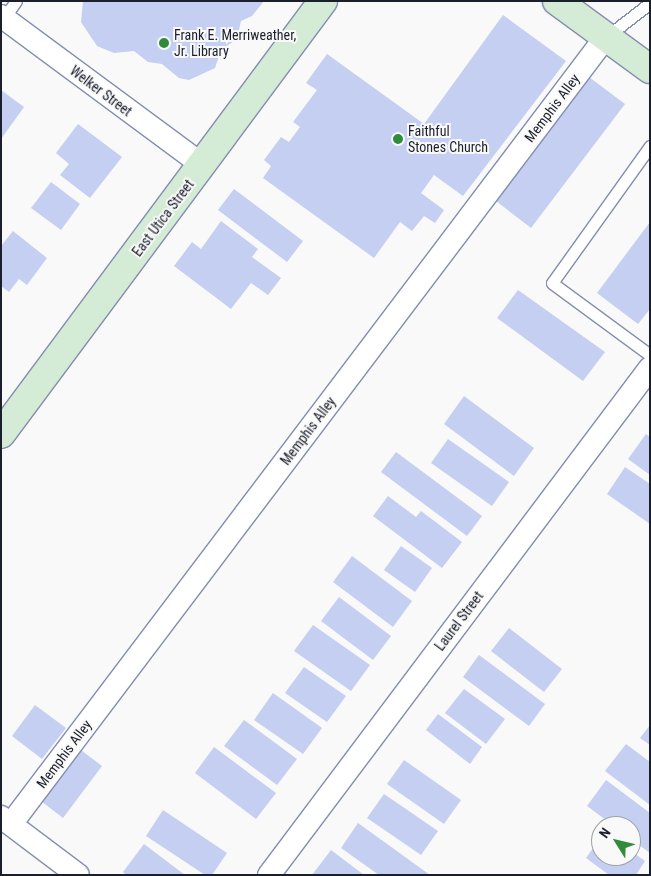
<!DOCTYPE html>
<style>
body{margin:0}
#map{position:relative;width:651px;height:876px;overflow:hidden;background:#f9f9f9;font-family:"Roboto Condensed",sans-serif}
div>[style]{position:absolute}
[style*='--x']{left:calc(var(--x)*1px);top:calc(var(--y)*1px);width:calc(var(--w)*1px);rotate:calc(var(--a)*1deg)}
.building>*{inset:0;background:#c4cff1}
.roads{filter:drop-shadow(1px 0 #848eaf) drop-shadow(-1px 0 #848eaf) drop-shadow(0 1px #848eaf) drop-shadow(0 -1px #848eaf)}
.lane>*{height:11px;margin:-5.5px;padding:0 5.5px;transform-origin:5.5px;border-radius:5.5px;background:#fff}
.street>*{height:22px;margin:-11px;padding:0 11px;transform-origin:11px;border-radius:11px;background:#fff}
.secondary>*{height:28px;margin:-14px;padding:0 14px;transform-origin:14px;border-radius:14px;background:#d4ebd6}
.dots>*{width:14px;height:14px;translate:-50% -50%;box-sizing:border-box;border:2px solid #f9f9f9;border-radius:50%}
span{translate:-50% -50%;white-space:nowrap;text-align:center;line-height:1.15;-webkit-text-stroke:4px #f9f9f9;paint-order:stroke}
.poi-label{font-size:14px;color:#1b1f2c}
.left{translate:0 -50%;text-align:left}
.street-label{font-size:14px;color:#1b1f2c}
.frame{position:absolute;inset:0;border:2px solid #1b1f2c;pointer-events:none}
.north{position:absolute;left:591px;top:816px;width:50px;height:50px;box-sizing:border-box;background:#f9f9f9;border:1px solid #a0a2a7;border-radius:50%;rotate:306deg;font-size:14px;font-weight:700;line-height:20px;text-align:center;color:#1b1f2c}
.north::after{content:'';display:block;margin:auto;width:18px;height:22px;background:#308b3d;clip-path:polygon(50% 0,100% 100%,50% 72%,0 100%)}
</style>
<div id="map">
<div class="building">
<div style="clip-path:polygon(83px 1px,264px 1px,252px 16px,241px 21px,237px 39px,221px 50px,215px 68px,189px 80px,179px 78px,162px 64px,148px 62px,134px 51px,114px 53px,97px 46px,81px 22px)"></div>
<div style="clip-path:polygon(503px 15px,566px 61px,463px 196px,434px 175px,421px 193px,444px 210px,435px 223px,424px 216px,412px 231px,400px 222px,374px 258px,263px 178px,271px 166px,264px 160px,281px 137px,289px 142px,300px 127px,293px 122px,317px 90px,306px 83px,327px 54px,424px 124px)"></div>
<div style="clip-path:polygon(589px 77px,625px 104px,531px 228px,496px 201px)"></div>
<div style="clip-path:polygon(1px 90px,24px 107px,1px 139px)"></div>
<div style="clip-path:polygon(78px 124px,122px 157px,90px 198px,60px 175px,69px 164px,56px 153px)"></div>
<div style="clip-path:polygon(51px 182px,80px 204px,61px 230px,31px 208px)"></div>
<div style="clip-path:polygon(234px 189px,303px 241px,287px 262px,218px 210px)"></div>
<div style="clip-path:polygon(221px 221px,258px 249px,252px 257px,281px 278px,268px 295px,251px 283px,231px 309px,174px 266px,192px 242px,201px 249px)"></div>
<div style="clip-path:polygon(650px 222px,650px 309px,638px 324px,597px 293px)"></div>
<div style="clip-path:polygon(13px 231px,47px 258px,27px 285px,19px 279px,9px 292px,1px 286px,1px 246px)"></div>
<div style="clip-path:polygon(518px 290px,605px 352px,583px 381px,497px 318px)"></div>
<div style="clip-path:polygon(464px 396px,534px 448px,514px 476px,444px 424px)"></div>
<div style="clip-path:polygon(646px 434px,650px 437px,650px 475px,628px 459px)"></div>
<div style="clip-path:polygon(448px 439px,509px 482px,492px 506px,431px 463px)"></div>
<div style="clip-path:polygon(396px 452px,482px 516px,467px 536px,381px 472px)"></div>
<div style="clip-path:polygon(625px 467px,650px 484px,650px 524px,607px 494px)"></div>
<div style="clip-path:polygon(388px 496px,416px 517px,421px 511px,462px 542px,442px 568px,373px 516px)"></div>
<div style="clip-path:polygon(401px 546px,432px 568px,415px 592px,384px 570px)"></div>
<div style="clip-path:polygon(352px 556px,412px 601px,393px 627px,333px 582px)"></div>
<div style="clip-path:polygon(339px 597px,391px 636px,373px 660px,321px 621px)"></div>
<div style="clip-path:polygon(313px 625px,370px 665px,351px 691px,294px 651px)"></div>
<div style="clip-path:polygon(509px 628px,562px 669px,544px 692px,491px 651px)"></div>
<div style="clip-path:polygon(479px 655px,545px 704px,529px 726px,463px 677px)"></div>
<div style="clip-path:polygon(304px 667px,346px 696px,327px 722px,285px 693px)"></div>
<div style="clip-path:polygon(464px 689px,505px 719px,486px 744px,445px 713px)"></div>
<div style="clip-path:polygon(273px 693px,322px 728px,303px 754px,254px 720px)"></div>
<div style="clip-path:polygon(35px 705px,66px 728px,42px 759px,12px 736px)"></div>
<div style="clip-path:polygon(438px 714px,482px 747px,470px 764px,426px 730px)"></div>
<div style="clip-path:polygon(244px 720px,297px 759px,277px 785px,224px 746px)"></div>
<div style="clip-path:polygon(650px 725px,650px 745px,640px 738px)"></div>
<div style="clip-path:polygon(626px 744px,650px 762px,650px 805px,605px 771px)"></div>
<div style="clip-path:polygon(77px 747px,102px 766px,63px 818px,37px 798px)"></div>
<div style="clip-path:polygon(214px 747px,276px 793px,256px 819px,195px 773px)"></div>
<div style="clip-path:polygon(404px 760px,461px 800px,444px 824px,387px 784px)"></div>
<div style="clip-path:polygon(606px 780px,650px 813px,650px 853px,631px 839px,631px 826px,614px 826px,587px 806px)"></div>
<div style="clip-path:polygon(384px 794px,438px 831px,421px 855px,367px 818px)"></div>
<div style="clip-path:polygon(163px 810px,227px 853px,212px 875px,205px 875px,146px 836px)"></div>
<div style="clip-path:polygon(358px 823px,430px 875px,379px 875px,341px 848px)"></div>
<div style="clip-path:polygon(601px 837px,601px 856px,631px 856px,631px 851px,645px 861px,636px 875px,609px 875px,586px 858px)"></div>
<div style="clip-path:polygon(144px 844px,185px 875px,126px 875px,123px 872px)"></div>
<div style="clip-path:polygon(331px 850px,364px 875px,312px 875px)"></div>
</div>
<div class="roads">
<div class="lane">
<div style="--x:4;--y:18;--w:21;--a:-55"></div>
<div style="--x:606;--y:37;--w:56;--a:-37.7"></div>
<div style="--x:650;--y:146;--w:168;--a:125.6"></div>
<div style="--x:552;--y:283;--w:122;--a:36.3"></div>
</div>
<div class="street">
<div style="--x:1;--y:16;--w:250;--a:36.5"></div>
<div style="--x:1;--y:817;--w:96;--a:37"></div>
<div style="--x:11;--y:824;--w:985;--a:-52.92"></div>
<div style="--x:269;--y:875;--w:634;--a:-53.08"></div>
</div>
<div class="secondary">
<div style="--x:557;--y:1;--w:115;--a:36.2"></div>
<div style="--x:1;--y:434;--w:540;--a:-53.36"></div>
</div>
</div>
<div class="dots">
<div style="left:164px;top:43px;background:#308b3d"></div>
<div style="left:398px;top:139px;background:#308b3d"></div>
</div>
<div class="poi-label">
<span class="left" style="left:174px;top:43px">Frank E. Merriweather,<br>Jr. Library</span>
<span class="left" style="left:408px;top:139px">Faithful<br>Stones Church</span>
</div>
<div class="street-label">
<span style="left:101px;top:91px;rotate:37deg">Welker Street</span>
<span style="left:552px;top:108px;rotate:-53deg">Memphis Alley</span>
<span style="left:163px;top:218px;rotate:-53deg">East Utica Street</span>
<span style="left:308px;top:431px;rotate:-53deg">Memphis Alley</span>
<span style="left:459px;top:621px;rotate:-53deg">Laurel Street</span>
<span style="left:64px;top:754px;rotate:-53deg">Memphis Alley</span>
</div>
<div class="frame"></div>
<div class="north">N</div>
</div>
